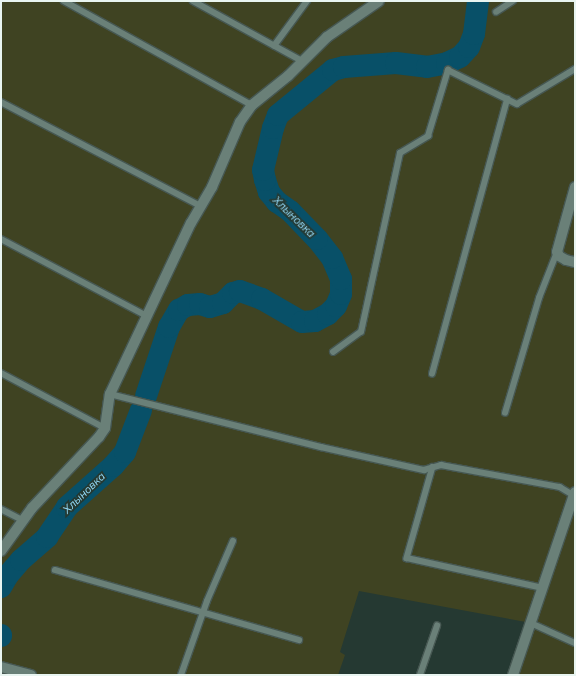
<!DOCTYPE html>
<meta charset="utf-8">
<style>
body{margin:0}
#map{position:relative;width:576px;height:676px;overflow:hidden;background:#253932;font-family:Mulish,sans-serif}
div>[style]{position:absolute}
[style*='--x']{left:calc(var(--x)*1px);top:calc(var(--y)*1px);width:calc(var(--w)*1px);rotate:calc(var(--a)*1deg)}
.green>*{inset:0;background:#3f4322}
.river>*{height:22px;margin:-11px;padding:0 11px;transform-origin:11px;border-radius:11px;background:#085068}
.roads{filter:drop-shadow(1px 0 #465752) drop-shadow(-1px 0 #465752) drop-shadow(0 1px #465752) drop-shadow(0 -1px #465752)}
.service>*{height:5.5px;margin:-2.75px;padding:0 2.75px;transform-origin:2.75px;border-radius:2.75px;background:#6a8078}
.minor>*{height:10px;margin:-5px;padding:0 5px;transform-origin:5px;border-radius:5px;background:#6a8078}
span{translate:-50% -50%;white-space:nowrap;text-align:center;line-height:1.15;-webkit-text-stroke:3.5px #253932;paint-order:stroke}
.water-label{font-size:11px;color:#95ddfc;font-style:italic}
.frame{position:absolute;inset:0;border:2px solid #e9f5f1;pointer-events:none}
</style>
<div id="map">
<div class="green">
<div style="clip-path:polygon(1px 1px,575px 1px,575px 675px,507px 675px,526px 622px,359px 591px,340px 652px,345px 655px,338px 675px,1px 675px)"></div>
</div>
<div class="river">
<div style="--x:146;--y:396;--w:73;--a:-71.6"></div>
<div style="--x:169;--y:327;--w:20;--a:-60"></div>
<div style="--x:179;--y:310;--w:10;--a:-29"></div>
<div style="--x:188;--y:305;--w:12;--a:-5"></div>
<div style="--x:200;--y:304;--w:10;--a:17"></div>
<div style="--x:210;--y:307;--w:14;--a:-17"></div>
<div style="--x:223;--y:303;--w:14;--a:-45"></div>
<div style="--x:233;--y:293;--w:7;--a:-16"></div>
<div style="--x:240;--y:291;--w:23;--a:20"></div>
<div style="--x:262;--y:299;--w:46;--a:29.9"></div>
<div style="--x:302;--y:322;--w:13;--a:-4"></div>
<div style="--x:315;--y:321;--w:15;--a:-28"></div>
<div style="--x:328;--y:314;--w:11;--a:-45"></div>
<div style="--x:336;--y:306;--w:13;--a:-67"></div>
<div style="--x:341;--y:294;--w:15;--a:-90"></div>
<div style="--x:341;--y:279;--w:23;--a:-113"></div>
<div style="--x:332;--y:258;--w:24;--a:-128"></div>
<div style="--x:317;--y:239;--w:39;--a:-134"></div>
<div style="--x:290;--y:211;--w:16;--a:-145"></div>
<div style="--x:277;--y:202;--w:13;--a:-129"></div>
<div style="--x:269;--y:192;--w:13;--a:-108"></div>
<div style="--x:265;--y:180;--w:10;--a:-101"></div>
<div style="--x:263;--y:170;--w:43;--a:-76.6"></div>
<div style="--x:273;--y:128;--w:14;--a:-69"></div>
<div style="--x:278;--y:115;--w:71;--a:-39.3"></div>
<div style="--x:333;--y:70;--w:11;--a:-15"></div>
<div style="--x:344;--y:67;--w:52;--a:-4.4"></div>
<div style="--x:396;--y:63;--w:31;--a:7"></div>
<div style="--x:427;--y:67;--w:20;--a:-11"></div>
<div style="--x:447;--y:63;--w:14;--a:-25"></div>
<div style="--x:460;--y:57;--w:13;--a:-48"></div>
<div style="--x:469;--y:47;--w:14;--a:-69"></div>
<div style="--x:474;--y:34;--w:33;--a:-83"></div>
<div style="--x:1;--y:587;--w:14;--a:-60"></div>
<div style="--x:8;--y:575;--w:20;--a:-49"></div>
<div style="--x:21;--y:560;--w:35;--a:-41"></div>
<div style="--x:47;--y:537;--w:36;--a:-56"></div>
<div style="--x:67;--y:507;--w:62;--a:-41.7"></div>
<div style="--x:113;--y:466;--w:18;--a:-49"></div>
<div style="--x:125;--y:452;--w:45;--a:-69.1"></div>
<div style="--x:1;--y:635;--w:1;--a:90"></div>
</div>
<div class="roads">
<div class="service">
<div style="--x:64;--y:1;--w:215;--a:29"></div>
<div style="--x:193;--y:1;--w:124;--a:28.8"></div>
<div style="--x:496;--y:12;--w:20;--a:-33"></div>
<div style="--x:274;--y:46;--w:56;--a:-53.7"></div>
<div style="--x:1;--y:102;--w:225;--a:27.5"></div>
<div style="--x:1;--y:239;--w:165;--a:27.8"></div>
<div style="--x:333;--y:352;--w:34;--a:-36"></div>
<div style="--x:361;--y:332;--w:183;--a:-77.7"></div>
<div style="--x:400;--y:153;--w:33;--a:-31"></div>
<div style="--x:428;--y:136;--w:69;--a:-73.1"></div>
<div style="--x:448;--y:70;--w:77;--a:26.2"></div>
<div style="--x:517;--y:104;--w:68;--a:-31.1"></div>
<div style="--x:1;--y:373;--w:118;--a:27.9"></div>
<div style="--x:432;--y:374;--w:285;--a:-74.7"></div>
<div style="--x:110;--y:394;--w:218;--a:14.1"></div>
<div style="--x:321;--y:447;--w:106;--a:12.6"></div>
<div style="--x:424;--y:470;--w:18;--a:-16"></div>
<div style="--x:441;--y:465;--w:121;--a:10.5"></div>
<div style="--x:560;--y:487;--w:17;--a:31"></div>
<div style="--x:505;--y:413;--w:120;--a:-73.5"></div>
<div style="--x:539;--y:298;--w:49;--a:-68.6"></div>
<div style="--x:433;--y:467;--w:95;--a:105.9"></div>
<div style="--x:407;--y:558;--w:139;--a:12.4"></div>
<div style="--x:1;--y:509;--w:25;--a:27"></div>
<div style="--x:55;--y:570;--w:254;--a:16"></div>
<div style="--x:531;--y:623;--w:48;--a:24.4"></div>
<div style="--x:181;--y:675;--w:78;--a:-70.6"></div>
<div style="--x:207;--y:601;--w:65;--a:-66.6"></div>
<div style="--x:420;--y:675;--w:52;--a:-70.9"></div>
</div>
<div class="minor">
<div style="--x:575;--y:187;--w:67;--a:105.5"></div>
<div style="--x:557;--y:252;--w:4;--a:63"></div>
<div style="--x:559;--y:256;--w:8;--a:30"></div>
<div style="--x:566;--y:260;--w:9;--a:13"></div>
<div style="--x:1;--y:551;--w:53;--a:-54.2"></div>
<div style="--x:32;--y:508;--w:98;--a:-46.7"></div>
<div style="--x:99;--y:437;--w:11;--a:-56"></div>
<div style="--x:105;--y:428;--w:34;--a:-82"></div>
<div style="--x:110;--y:394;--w:189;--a:-64.7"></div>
<div style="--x:191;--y:223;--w:42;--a:-59.7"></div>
<div style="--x:212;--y:187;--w:71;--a:-66.7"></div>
<div style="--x:240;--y:122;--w:21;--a:-55"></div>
<div style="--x:252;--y:105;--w:46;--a:-38.9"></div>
<div style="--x:288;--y:76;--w:55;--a:-45"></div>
<div style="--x:327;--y:37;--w:63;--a:-34.7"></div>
<div style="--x:1;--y:667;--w:31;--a:15"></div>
<div style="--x:513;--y:675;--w:193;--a:-71.3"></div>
</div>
</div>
<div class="water-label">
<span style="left:294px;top:217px;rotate:44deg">Хлыновка</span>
<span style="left:84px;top:493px;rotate:-44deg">Хлыновка</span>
</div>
<div class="frame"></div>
</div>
